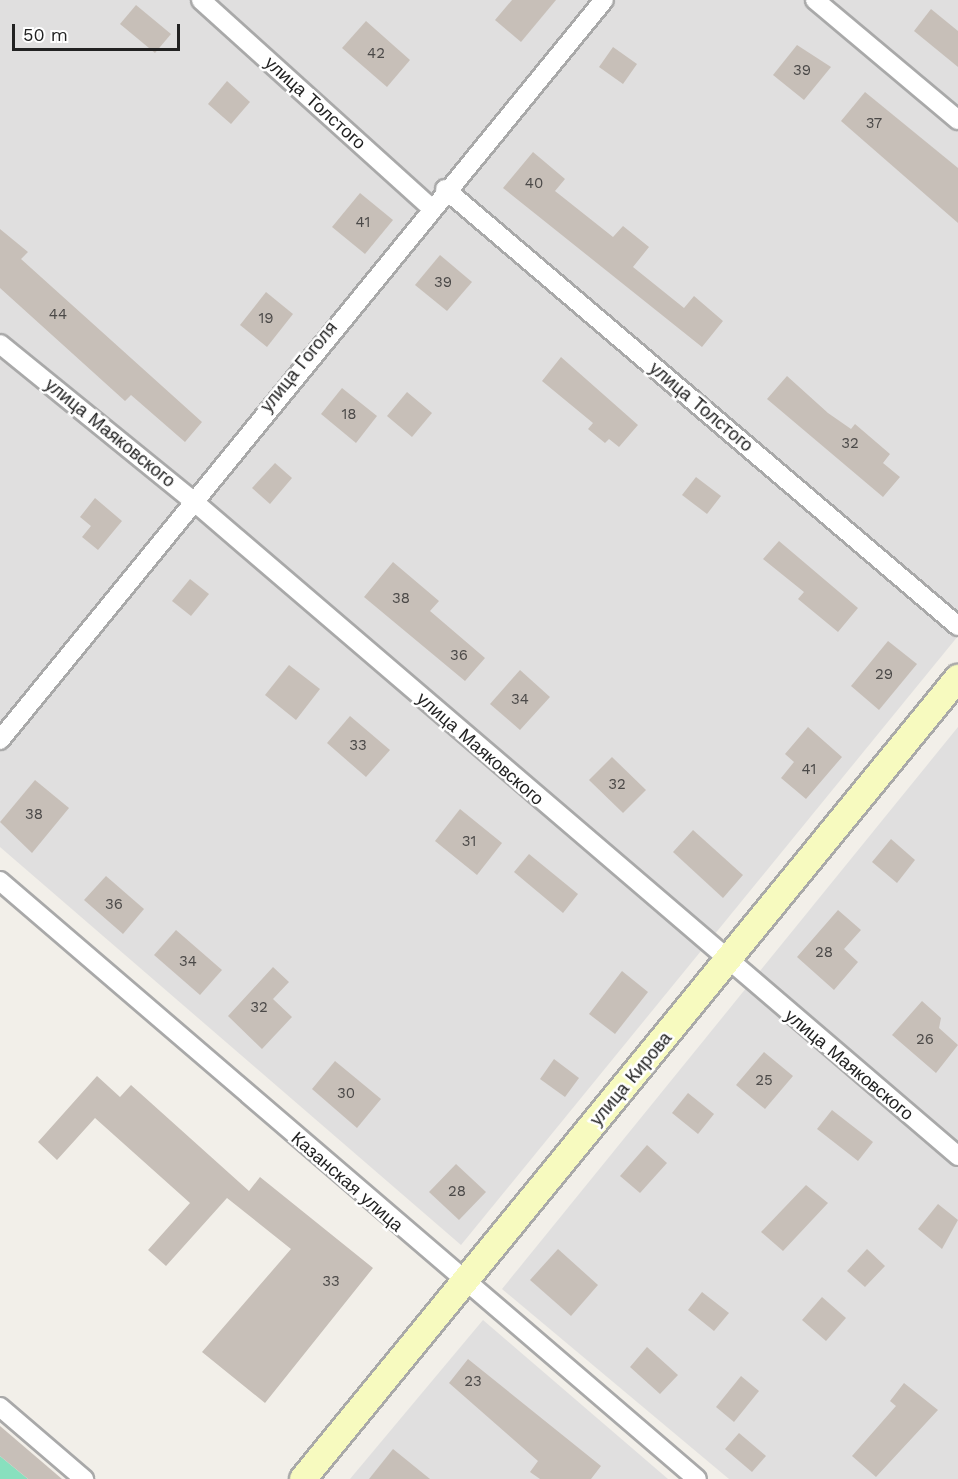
<!DOCTYPE html>
<meta charset="utf-8">
<style>
body{margin:0}
#map{position:relative;width:958px;height:1479px;overflow:hidden;background:#f2efe9;font-family:"Work Sans",sans-serif}
div>[style]{position:absolute}
[style*='--x']{left:calc(var(--x)*1px);top:calc(var(--y)*1px);width:calc(var(--w)*1px);rotate:calc(var(--a)*1deg)}
.residential>*{inset:0;background:#e0dfdf}
.pitch>*{inset:0;background:#88e0be}
.building>*{inset:0;background:#c7bfb8}
.roads{filter:drop-shadow(2px 0 #a9a9a9) drop-shadow(-2px 0 #a9a9a9) drop-shadow(0 2px #a9a9a9) drop-shadow(0 -2px #a9a9a9)}
.street>*{height:18px;margin:-9px;padding:0 9px;transform-origin:9px;border-radius:9px;background:#fff}
.secondary>*{height:26px;margin:-13px;padding:0 13px;transform-origin:13px;border-radius:13px;background:#f7fabf}
span{translate:-50% -50%;white-space:nowrap;text-align:center;line-height:1.15;-webkit-text-stroke:5px #fff;paint-order:stroke}
.number-label{font-size:15px;color:#4b4948}
.number-label span{-webkit-text-stroke-width:0}
.street-label{font-size:18px;color:#222}
.scale{position:absolute;left:12px;top:24px;width:168px;height:27px;box-sizing:border-box;border:3px solid #222;border-top:0;padding-left:8px;font-size:18px;line-height:21px;white-space:nowrap;color:#222;-webkit-text-stroke:4px #fff;paint-order:stroke}
</style>
<div id="map">
<div class="residential">
<div style="clip-path:polygon(0 0,958px 0,958px 636px,461px 1245px,0 847px)"></div>
<div style="clip-path:polygon(958px 727px,958px 1479px,729px 1479px,502px 1289px)"></div>
<div style="clip-path:polygon(483px 1320px,668px 1479px,350px 1479px)"></div>
</div>
<div class="pitch">
<div style="clip-path:polygon(0 1456px,28px 1479px,0 1479px)"></div>
</div>
<div class="building">
<div style="clip-path:polygon(512px 0,556px 0,521px 42px,495px 20px)"></div>
<div style="clip-path:polygon(136px 5px,171px 34px,155px 53px,120px 24px)"></div>
<div style="clip-path:polygon(931px 9px,958px 31px,958px 67px,914px 31px)"></div>
<div style="clip-path:polygon(366px 21px,410px 60px,387px 87px,342px 48px)"></div>
<div style="clip-path:polygon(797px 45px,831px 67px,804px 100px,773px 75px)"></div>
<div style="clip-path:polygon(613px 47px,637px 64px,623px 84px,599px 67px)"></div>
<div style="clip-path:polygon(227px 81px,250px 102px,231px 124px,208px 104px)"></div>
<div style="clip-path:polygon(865px 92px,958px 168px,958px 223px,841px 121px)"></div>
<div style="clip-path:polygon(533px 152px,565px 179px,555px 191px,613px 237px,623px 226px,649px 247px,633px 267px,684px 308px,694px 296px,723px 321px,702px 347px,503px 188px)"></div>
<div style="clip-path:polygon(360px 193px,393px 220px,365px 254px,332px 227px)"></div>
<div style="clip-path:polygon(0 229px,28px 252px,21px 259px,202px 422px,185px 442px,131px 395px,125px 401px,0 288px)"></div>
<div style="clip-path:polygon(440px 255px,472px 282px,447px 311px,415px 285px)"></div>
<div style="clip-path:polygon(266px 292px,293px 314px,267px 347px,240px 325px)"></div>
<div style="clip-path:polygon(561px 357px,638px 425px,619px 447px,609px 439px,605px 443px,588px 429px,593px 423px,542px 381px)"></div>
<div style="clip-path:polygon(787px 376px,828px 413px,851px 429px,855px 424px,890px 454px,883px 463px,900px 477px,883px 497px,767px 399px)"></div>
<div style="clip-path:polygon(342px 388px,377px 416px,356px 443px,321px 414px)"></div>
<div style="clip-path:polygon(407px 392px,432px 413px,412px 437px,387px 416px)"></div>
<div style="clip-path:polygon(275px 463px,292px 478px,270px 504px,252px 488px)"></div>
<div style="clip-path:polygon(696px 477px,721px 496px,707px 514px,682px 495px)"></div>
<div style="clip-path:polygon(95px 498px,122px 521px,98px 550px,82px 537px,91px 526px,80px 517px)"></div>
<div style="clip-path:polygon(779px 541px,858px 608px,838px 632px,798px 599px,804px 592px,763px 559px)"></div>
<div style="clip-path:polygon(393px 562px,439px 601px,430px 611px,485px 658px,465px 681px,364px 597px)"></div>
<div style="clip-path:polygon(190px 579px,209px 594px,191px 616px,172px 601px)"></div>
<div style="clip-path:polygon(888px 641px,917px 664px,879px 710px,851px 686px)"></div>
<div style="clip-path:polygon(289px 665px,320px 689px,296px 720px,265px 695px)"></div>
<div style="clip-path:polygon(520px 670px,550px 697px,520px 730px,490px 704px)"></div>
<div style="clip-path:polygon(350px 716px,390px 750px,366px 777px,327px 743px)"></div>
<div style="clip-path:polygon(808px 727px,842px 757px,806px 799px,781px 778px,794px 762px,785px 754px)"></div>
<div style="clip-path:polygon(612px 757px,646px 790px,623px 813px,589px 780px)"></div>
<div style="clip-path:polygon(35px 780px,69px 808px,32px 853px,0 822px)"></div>
<div style="clip-path:polygon(460px 809px,502px 843px,477px 875px,435px 841px)"></div>
<div style="clip-path:polygon(693px 830px,743px 875px,723px 898px,673px 852px)"></div>
<div style="clip-path:polygon(891px 839px,915px 860px,897px 883px,872px 862px)"></div>
<div style="clip-path:polygon(529px 854px,578px 894px,563px 913px,514px 872px)"></div>
<div style="clip-path:polygon(106px 876px,144px 909px,123px 934px,84px 900px)"></div>
<div style="clip-path:polygon(838px 910px,861px 930px,844px 949px,858px 962px,834px 990px,797px 957px)"></div>
<div style="clip-path:polygon(176px 930px,222px 970px,200px 995px,154px 955px)"></div>
<div style="clip-path:polygon(273px 967px,289px 982px,273px 999px,292px 1017px,262px 1049px,228px 1016px)"></div>
<div style="clip-path:polygon(622px 971px,648px 992px,615px 1034px,589px 1014px)"></div>
<div style="clip-path:polygon(922px 1001px,941px 1018px,939px 1028px,958px 1045px,936px 1073px,892px 1035px)"></div>
<div style="clip-path:polygon(764px 1052px,793px 1076px,765px 1109px,736px 1085px)"></div>
<div style="clip-path:polygon(554px 1059px,579px 1078px,565px 1097px,540px 1079px)"></div>
<div style="clip-path:polygon(335px 1061px,381px 1099px,357px 1128px,312px 1089px)"></div>
<div style="clip-path:polygon(97px 1076px,120px 1097px,131px 1085px,249px 1191px,260px 1177px,373px 1268px,265px 1403px,202px 1352px,291px 1249px,227px 1198px,166px 1266px,148px 1250px,190px 1203px,95px 1118px,57px 1160px,38px 1142px)"></div>
<div style="clip-path:polygon(688px 1093px,714px 1114px,698px 1134px,672px 1113px)"></div>
<div style="clip-path:polygon(832px 1110px,873px 1142px,858px 1161px,817px 1129px)"></div>
<div style="clip-path:polygon(647px 1145px,667px 1163px,640px 1193px,620px 1176px)"></div>
<div style="clip-path:polygon(456px 1164px,486px 1192px,459px 1220px,429px 1192px)"></div>
<div style="clip-path:polygon(806px 1185px,828px 1203px,783px 1251px,761px 1232px)"></div>
<div style="clip-path:polygon(938px 1204px,958px 1220px,942px 1249px,918px 1229px)"></div>
<div style="clip-path:polygon(558px 1249px,598px 1285px,571px 1316px,530px 1280px)"></div>
<div style="clip-path:polygon(867px 1249px,885px 1266px,865px 1287px,847px 1271px)"></div>
<div style="clip-path:polygon(702px 1292px,729px 1313px,714px 1331px,688px 1310px)"></div>
<div style="clip-path:polygon(822px 1297px,846px 1318px,826px 1341px,802px 1320px)"></div>
<div style="clip-path:polygon(647px 1347px,678px 1375px,660px 1394px,630px 1367px)"></div>
<div style="clip-path:polygon(468px 1359px,601px 1466px,591px 1479px,540px 1479px,530px 1472px,538px 1461px,449px 1383px)"></div>
<div style="clip-path:polygon(741px 1376px,759px 1391px,734px 1422px,716px 1407px)"></div>
<div style="clip-path:polygon(904px 1383px,938px 1410px,876px 1477px,852px 1456px,896px 1406px,890px 1401px)"></div>
<div style="clip-path:polygon(0 1426px,62px 1479px,28px 1479px,0 1456px)"></div>
<div style="clip-path:polygon(739px 1433px,766px 1456px,752px 1472px,725px 1449px)"></div>
<div style="clip-path:polygon(393px 1449px,430px 1479px,369px 1479px)"></div>
</div>
<div class="roads">
<div class="street">
<div style="--x:201;--y:0;--w:309;--a:42.1"></div>
<div style="--x:815;--y:0;--w:187;--a:40"></div>
<div style="--x:445;--y:189;--w:674;--a:40.43"></div>
<div style="--x:0;--y:344;--w:246;--a:39.1"></div>
<div style="--x:191;--y:499;--w:1010;--a:40.58"></div>
<div style="--x:0;--y:740;--w:955;--a:-50.78"></div>
<div style="--x:0;--y:881;--w:918;--a:40.63"></div>
<div style="--x:0;--y:1407;--w:111;--a:40.6"></div>
</div>
<div class="secondary">
<div style="--x:303;--y:1479;--w:1035;--a:-50.73"></div>
</div>
</div>
<div class="number-label">
<span style="left:376px;top:54px">42</span>
<span style="left:802px;top:71px">39</span>
<span style="left:874px;top:124px">37</span>
<span style="left:534px;top:184px">40</span>
<span style="left:363px;top:223px">41</span>
<span style="left:443px;top:283px">39</span>
<span style="left:58px;top:315px">44</span>
<span style="left:266px;top:319px">19</span>
<span style="left:349px;top:415px">18</span>
<span style="left:850px;top:444px">32</span>
<span style="left:401px;top:599px">38</span>
<span style="left:459px;top:656px">36</span>
<span style="left:884px;top:675px">29</span>
<span style="left:520px;top:700px">34</span>
<span style="left:358px;top:746px">33</span>
<span style="left:809px;top:770px">41</span>
<span style="left:617px;top:785px">32</span>
<span style="left:34px;top:815px">38</span>
<span style="left:469px;top:842px">31</span>
<span style="left:114px;top:905px">36</span>
<span style="left:824px;top:953px">28</span>
<span style="left:188px;top:962px">34</span>
<span style="left:259px;top:1008px">32</span>
<span style="left:925px;top:1040px">26</span>
<span style="left:764px;top:1081px">25</span>
<span style="left:346px;top:1094px">30</span>
<span style="left:457px;top:1192px">28</span>
<span style="left:331px;top:1282px">33</span>
<span style="left:473px;top:1382px">23</span>
</div>
<div class="street-label">
<span style="left:315px;top:103px;rotate:42deg">улица Толстого</span>
<span style="left:299px;top:367px;rotate:-51deg">улица Гоголя</span>
<span style="left:701px;top:407px;rotate:40deg">улица Толстого</span>
<span style="left:110px;top:433px;rotate:39deg">улица Маяковского</span>
<span style="left:480px;top:749px;rotate:41deg">улица Маяковского</span>
<span style="left:849px;top:1065px;rotate:40deg">улица Маяковского</span>
<span style="left:631px;top:1079px;rotate:-50deg">улица Кирова</span>
<span style="left:347px;top:1182px;rotate:41deg">Казанская улица</span>
</div>
<div class="scale">50 m</div>
</div>
